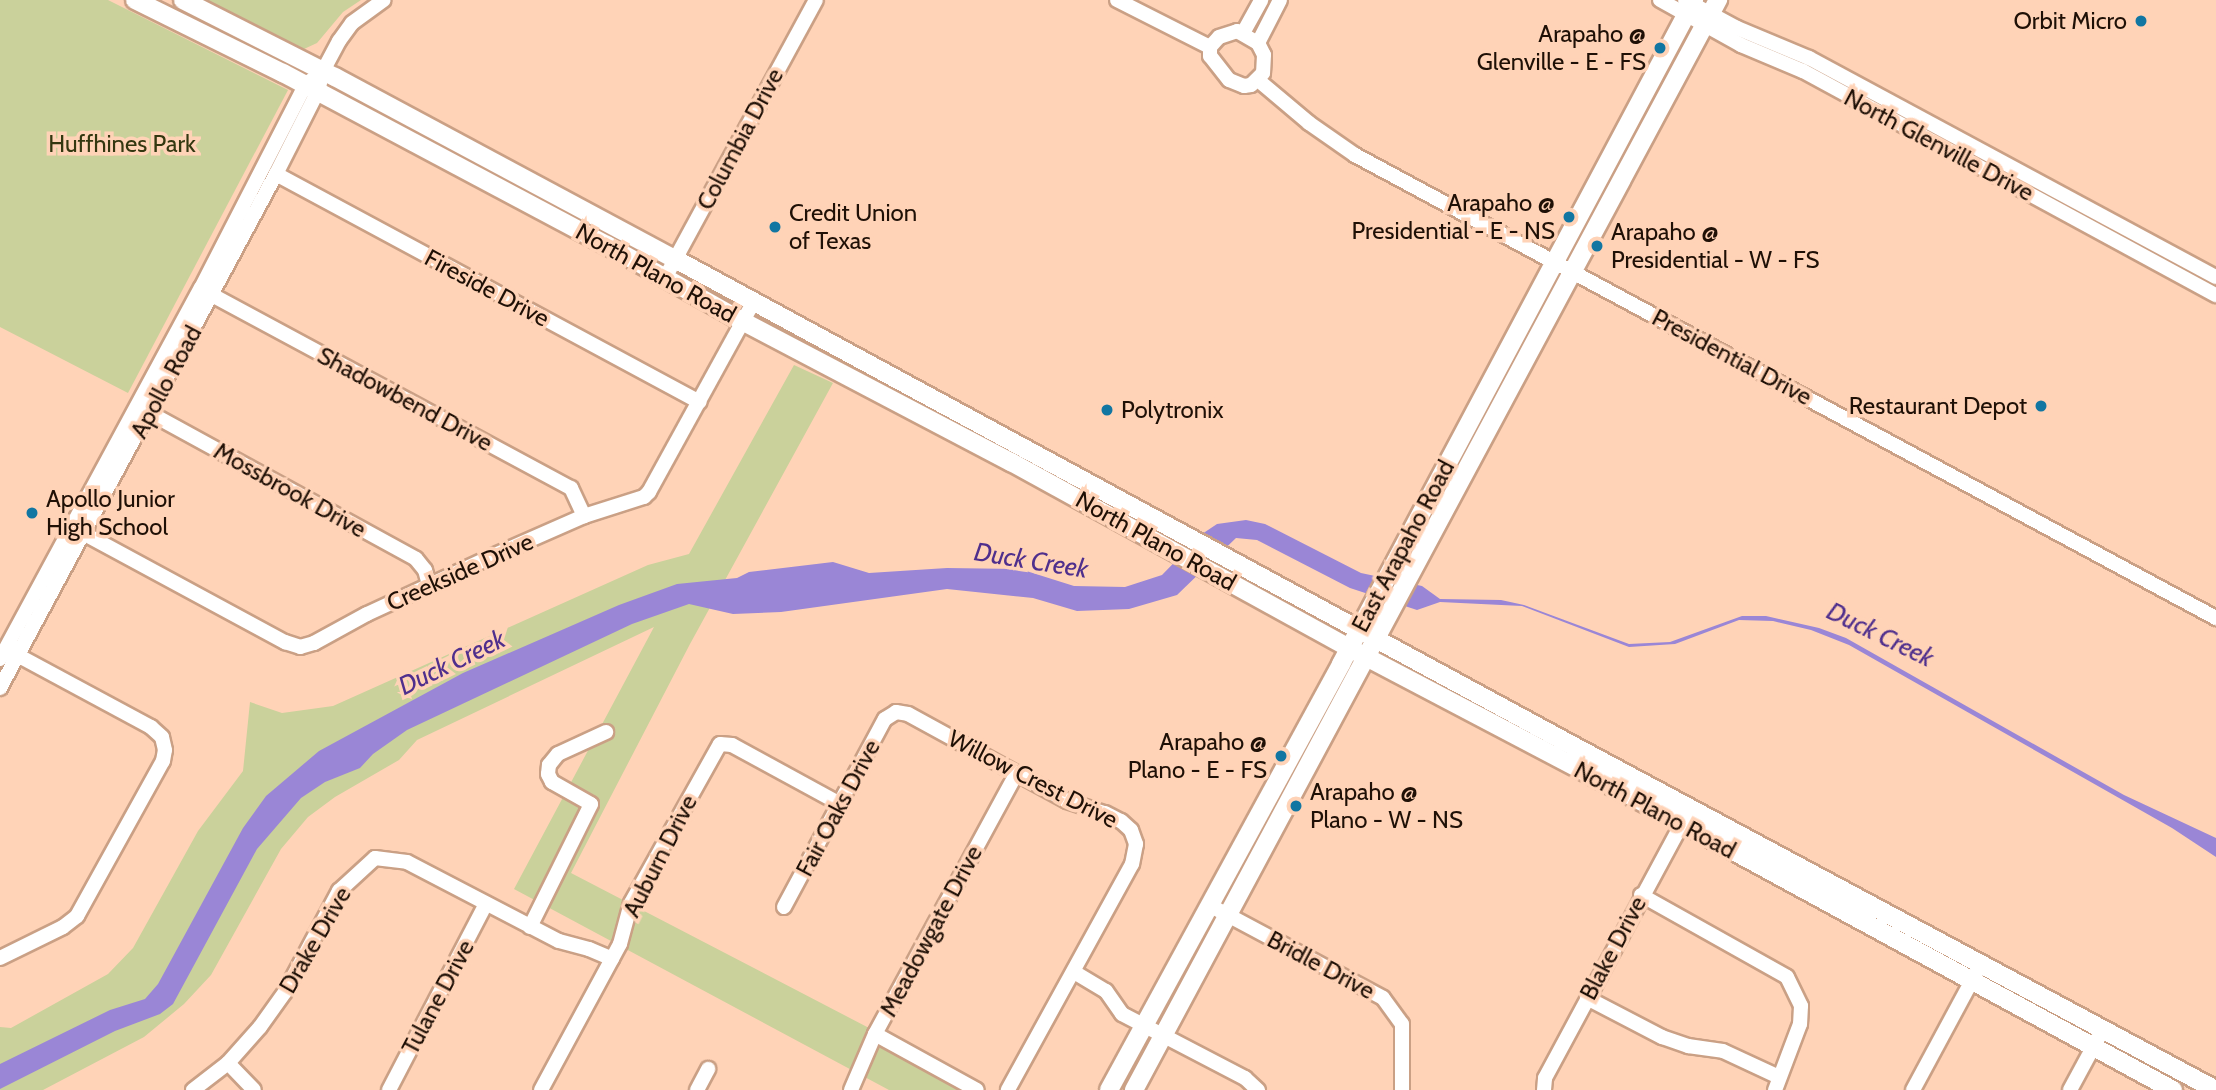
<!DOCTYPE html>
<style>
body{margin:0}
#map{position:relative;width:2216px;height:1090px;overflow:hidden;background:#ffd3b7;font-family:Cabin,sans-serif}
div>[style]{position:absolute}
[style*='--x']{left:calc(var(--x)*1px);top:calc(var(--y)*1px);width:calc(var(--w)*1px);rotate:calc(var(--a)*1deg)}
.green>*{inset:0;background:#cad19b}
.water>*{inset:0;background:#9a86d6}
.roads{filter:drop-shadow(2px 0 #caa085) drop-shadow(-2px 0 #caa085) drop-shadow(0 2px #caa085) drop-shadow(0 -2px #caa085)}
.minor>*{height:14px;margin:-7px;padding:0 7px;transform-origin:7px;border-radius:7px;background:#fff}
.major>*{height:18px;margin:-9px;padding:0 9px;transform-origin:9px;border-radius:9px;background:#fff}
.dots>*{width:19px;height:19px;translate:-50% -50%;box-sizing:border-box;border:4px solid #ffd3b7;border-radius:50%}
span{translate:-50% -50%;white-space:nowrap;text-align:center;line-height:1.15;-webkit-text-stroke:7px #ffd3b7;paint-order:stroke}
.poi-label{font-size:24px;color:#1f1006}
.right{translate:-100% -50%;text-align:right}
.left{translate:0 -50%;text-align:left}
.street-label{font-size:24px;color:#1f1006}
.park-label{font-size:24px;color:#333710}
.water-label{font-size:26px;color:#4f2f8d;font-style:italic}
</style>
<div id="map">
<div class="green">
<div style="clip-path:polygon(0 0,108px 0,288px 90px,128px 393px,0 327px)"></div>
<div style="clip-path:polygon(205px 0,361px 0,343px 12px,317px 43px,304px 49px)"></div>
<div style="clip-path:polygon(794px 365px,833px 383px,690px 644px,571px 873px,871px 1029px,885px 1047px,963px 1090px,889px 1090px,514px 889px,654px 627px,417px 740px,399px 760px,335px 797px,308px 817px,281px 849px,211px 975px,184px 1004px,144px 1037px,43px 1090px,0 1090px,0 1027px,11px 1028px,108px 974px,133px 948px,198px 831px,243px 771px,250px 702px,282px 713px,333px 706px,648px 565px,689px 554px)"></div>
</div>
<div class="water">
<div style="clip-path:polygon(1246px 520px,1265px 524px,1361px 573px,1422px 586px,1440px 599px,1501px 600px,1524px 605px,1629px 644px,1670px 642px,1742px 616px,1766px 616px,1819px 628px,1846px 638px,2124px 795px,2216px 838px,2216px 857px,2172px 828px,1849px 645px,1811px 630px,1773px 621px,1739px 620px,1675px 644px,1629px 647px,1522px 606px,1440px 602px,1417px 610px,1350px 588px,1257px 540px,1236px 538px,1177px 595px,1129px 609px,1077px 611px,1033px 598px,947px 589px,781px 612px,733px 614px,689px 604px,632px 624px,407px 730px,373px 754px,360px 768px,325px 782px,301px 798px,257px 849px,173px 1004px,160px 1014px,115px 1031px,0 1089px,0 1064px,110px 1010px,145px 999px,158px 984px,243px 828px,266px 796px,319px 751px,463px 673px,619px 605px,677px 584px,737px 578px,749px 572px,833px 562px,869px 573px,947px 568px,1020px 569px,1074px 586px,1125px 587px,1162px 575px,1202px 534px,1217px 524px)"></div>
</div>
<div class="roads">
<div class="minor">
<div style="--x:1117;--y:0;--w:104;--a:26.8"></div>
<div style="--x:1660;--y:0;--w:93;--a:29.1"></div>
<div style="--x:1741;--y:45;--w:67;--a:22.8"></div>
<div style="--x:1803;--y:71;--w:470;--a:28.5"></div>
<div style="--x:1685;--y:0;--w:59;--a:28.3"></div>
<div style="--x:1737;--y:28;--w:78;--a:22.6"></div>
<div style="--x:1809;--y:58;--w:462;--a:28.3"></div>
<div style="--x:1237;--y:31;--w:24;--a:30"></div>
<div style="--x:1258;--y:43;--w:13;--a:63"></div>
<div style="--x:1264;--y:55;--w:18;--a:93"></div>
<div style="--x:1263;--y:73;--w:17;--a:135"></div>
<div style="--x:1251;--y:85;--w:7;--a:172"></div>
<div style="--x:1244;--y:86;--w:16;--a:-158"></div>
<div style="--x:1229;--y:80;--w:31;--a:-128"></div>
<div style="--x:1210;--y:56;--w:9;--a:-90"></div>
<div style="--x:1210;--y:47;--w:13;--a:-48"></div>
<div style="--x:1219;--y:37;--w:19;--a:-18"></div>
<div style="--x:1243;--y:33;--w:38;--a:-61"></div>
<div style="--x:1258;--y:43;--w:48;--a:-62.9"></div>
<div style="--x:1258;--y:80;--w:67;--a:40.1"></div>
<div style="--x:1309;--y:123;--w:56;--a:34.8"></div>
<div style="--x:1355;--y:155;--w:978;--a:28.27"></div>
<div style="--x:276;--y:174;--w:481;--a:28.3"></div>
<div style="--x:665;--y:278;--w:316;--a:-61.5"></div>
<div style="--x:212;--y:295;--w:408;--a:28.3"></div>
<div style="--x:571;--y:488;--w:31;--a:65"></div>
<div style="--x:142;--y:412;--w:16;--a:18"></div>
<div style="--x:157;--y:417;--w:295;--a:28.7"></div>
<div style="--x:416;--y:559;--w:14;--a:51"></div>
<div style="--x:425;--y:570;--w:16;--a:75"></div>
<div style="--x:83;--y:533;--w:230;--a:28.4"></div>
<div style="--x:285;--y:642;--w:16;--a:18"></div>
<div style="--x:300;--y:647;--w:15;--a:-16"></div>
<div style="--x:314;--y:643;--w:60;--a:-28.7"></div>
<div style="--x:367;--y:614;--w:131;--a:-24.8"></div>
<div style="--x:486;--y:559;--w:107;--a:-23.7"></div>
<div style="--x:584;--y:516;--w:63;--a:-17.6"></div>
<div style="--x:644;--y:497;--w:7;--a:-45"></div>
<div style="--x:649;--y:492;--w:216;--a:-61.2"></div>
<div style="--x:0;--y:659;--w:422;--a:-61.6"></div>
<div style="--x:201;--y:288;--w:229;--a:-62.8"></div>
<div style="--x:306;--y:84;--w:9;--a:-36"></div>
<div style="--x:0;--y:688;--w:583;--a:-61.77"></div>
<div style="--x:276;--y:174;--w:93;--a:-63.2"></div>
<div style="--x:318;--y:91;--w:21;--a:-76"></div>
<div style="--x:323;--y:71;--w:34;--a:-62"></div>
<div style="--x:339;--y:41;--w:22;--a:-54"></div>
<div style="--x:352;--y:23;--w:39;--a:-36"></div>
<div style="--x:1641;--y:895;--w:167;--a:29.3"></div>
<div style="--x:1787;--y:977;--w:32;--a:64"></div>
<div style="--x:1801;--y:1006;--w:18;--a:93"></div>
<div style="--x:1800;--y:1024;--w:71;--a:110.7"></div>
<div style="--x:1209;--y:905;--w:197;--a:28.1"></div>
<div style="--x:1383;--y:998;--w:32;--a:54"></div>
<div style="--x:1402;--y:1024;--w:66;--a:90"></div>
<div style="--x:784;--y:907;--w:213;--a:-61.8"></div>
<div style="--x:885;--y:719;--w:13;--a:-32"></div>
<div style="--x:896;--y:712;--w:12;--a:9"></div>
<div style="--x:908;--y:714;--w:181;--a:28.7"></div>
<div style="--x:1067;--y:801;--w:40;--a:18"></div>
<div style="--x:1105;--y:813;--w:18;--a:27"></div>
<div style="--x:1121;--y:821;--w:13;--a:42"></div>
<div style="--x:1131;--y:830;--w:15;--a:70"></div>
<div style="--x:1136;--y:844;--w:20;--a:101"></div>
<div style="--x:1132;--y:864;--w:258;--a:118.8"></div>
<div style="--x:530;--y:927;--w:137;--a:-63.6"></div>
<div style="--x:591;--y:804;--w:45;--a:-150.6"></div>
<div style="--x:552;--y:782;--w:9;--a:-117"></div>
<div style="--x:548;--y:774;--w:9;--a:-84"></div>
<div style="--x:549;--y:765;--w:14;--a:-51"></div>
<div style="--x:558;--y:754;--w:53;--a:-24.6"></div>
<div style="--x:0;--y:958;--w:70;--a:-26.2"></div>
<div style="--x:63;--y:927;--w:18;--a:-38"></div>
<div style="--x:77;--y:916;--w:177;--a:-61"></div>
<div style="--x:163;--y:761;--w:11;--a:-80"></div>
<div style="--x:165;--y:750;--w:13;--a:-103"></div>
<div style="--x:162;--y:737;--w:15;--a:-138"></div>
<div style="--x:151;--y:727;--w:160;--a:-151.7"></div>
<div style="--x:1074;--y:972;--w:37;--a:31"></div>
<div style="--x:1106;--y:991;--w:28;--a:55"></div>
<div style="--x:1122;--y:1014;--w:139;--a:27.5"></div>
<div style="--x:1245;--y:1078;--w:18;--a:43"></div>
<div style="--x:1587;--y:998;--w:85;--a:27.5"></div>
<div style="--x:1662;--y:1037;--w:28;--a:19"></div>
<div style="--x:1688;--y:1046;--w:35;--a:8"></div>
<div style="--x:1723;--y:1051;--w:62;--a:24.9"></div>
<div style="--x:875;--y:1034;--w:116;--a:28.8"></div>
<div style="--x:228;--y:1063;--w:37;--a:46"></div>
<div style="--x:193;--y:1090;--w:44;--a:-37.6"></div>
<div style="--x:228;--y:1063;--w:48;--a:-48.4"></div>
<div style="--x:260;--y:1027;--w:43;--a:-54.5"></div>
<div style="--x:285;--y:992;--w:115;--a:-61.9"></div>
<div style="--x:339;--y:891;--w:49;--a:-42.5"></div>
<div style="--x:375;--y:858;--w:32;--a:7"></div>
<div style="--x:407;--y:862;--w:171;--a:27.5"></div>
<div style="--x:559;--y:941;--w:31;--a:15"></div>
<div style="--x:589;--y:949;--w:25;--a:23"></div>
<div style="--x:389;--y:1090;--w:210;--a:-62.5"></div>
<div style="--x:541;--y:1090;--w:166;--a:-61.6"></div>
<div style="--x:620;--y:944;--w:42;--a:-75"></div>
<div style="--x:631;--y:903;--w:182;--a:-60.8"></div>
<div style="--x:720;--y:744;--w:12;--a:5"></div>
<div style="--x:732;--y:745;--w:123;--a:28.6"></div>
<div style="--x:697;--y:1090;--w:24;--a:-62"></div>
<div style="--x:851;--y:1090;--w:61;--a:-66.8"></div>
<div style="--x:875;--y:1034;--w:296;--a:-61.5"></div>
<div style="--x:1544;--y:1090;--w:12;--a:-85"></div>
<div style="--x:1545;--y:1078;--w:298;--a:-61.7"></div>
<div style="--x:1913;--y:1090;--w:135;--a:-61.7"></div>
<div style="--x:2070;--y:1090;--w:69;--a:-61.6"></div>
</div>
<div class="major">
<div style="--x:135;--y:0;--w:165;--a:26.3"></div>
<div style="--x:283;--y:73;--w:367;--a:28"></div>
<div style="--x:607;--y:245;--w:155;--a:29.4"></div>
<div style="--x:742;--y:321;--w:304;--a:27.7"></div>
<div style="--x:1011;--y:462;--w:386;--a:28.8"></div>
<div style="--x:1349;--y:648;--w:376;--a:27.7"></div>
<div style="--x:1682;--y:823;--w:559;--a:28.54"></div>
<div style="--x:183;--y:0;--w:170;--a:26.9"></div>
<div style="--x:335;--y:77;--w:386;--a:28.2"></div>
<div style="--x:675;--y:259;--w:999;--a:28.46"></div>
<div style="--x:1553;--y:735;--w:752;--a:28.17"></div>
<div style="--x:1109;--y:1090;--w:485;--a:-61.4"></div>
<div style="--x:1341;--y:664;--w:752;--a:-62"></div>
<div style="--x:1134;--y:1090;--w:1237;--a:-61.82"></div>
</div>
</div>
<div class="dots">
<div style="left:2141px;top:21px;background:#1176a2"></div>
<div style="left:1660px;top:48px;background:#1176a2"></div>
<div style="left:1569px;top:217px;background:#1176a2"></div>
<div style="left:775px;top:227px;background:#1176a2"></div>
<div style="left:1597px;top:246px;background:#1176a2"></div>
<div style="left:2041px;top:406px;background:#1176a2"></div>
<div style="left:1107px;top:410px;background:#1176a2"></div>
<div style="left:32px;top:513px;background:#1176a2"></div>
<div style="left:1281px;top:756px;background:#1176a2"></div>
<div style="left:1296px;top:806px;background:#1176a2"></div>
</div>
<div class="poi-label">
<span class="right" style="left:2127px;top:21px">Orbit Micro</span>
<span class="right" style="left:1646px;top:48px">Arapaho @<br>Glenville - E - FS</span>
<span class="right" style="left:1555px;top:217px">Arapaho @<br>Presidential - E - NS</span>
<span class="left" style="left:789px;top:227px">Credit Union<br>of Texas</span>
<span class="left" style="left:1611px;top:246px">Arapaho @<br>Presidential - W - FS</span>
<span class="right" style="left:2027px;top:406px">Restaurant Depot</span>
<span class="left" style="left:1121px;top:410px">Polytronix</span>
<span class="left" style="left:46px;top:513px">Apollo Junior<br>High School</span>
<span class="right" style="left:1267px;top:756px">Arapaho @<br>Plano - E - FS</span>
<span class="left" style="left:1310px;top:806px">Arapaho @<br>Plano - W - NS</span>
</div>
<div class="street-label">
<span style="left:740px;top:139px;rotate:-62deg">Columbia Drive</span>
<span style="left:1939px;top:145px;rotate:28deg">North Glenville Drive</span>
<span style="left:656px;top:273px;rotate:29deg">North Plano Road</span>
<span style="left:487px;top:288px;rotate:28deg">Fireside Drive</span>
<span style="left:1732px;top:357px;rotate:28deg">Presidential Drive</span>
<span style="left:166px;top:382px;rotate:-62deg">Apollo Road</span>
<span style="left:405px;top:399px;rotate:28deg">Shadowbend Drive</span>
<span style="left:290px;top:490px;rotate:29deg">Mossbrook Drive</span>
<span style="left:1156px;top:541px;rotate:29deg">North Plano Road</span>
<span style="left:1403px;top:546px;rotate:-62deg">East Arapaho Road</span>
<span style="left:460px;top:572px;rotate:-24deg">Creekside Drive</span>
<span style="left:1033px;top:779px;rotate:27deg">Willow Crest Drive</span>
<span style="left:838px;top:808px;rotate:-62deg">Fair Oaks Drive</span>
<span style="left:1655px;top:810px;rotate:28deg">North Plano Road</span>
<span style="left:660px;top:856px;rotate:-63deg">Auburn Drive</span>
<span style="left:931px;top:931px;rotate:-62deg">Meadowgate Drive</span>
<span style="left:315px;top:940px;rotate:-60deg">Drake Drive</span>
<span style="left:1613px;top:948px;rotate:-62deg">Blake Drive</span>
<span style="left:1321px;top:965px;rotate:28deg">Bridle Drive</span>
<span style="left:438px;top:997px;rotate:-62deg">Tulane Drive</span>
</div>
<div class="park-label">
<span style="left:122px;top:144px">Huffhines Park</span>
</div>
<div class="water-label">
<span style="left:1031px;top:561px;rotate:9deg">Duck Creek</span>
<span style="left:1880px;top:635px;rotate:26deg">Duck Creek</span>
<span style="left:452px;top:663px;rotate:-26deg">Duck Creek</span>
</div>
</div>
